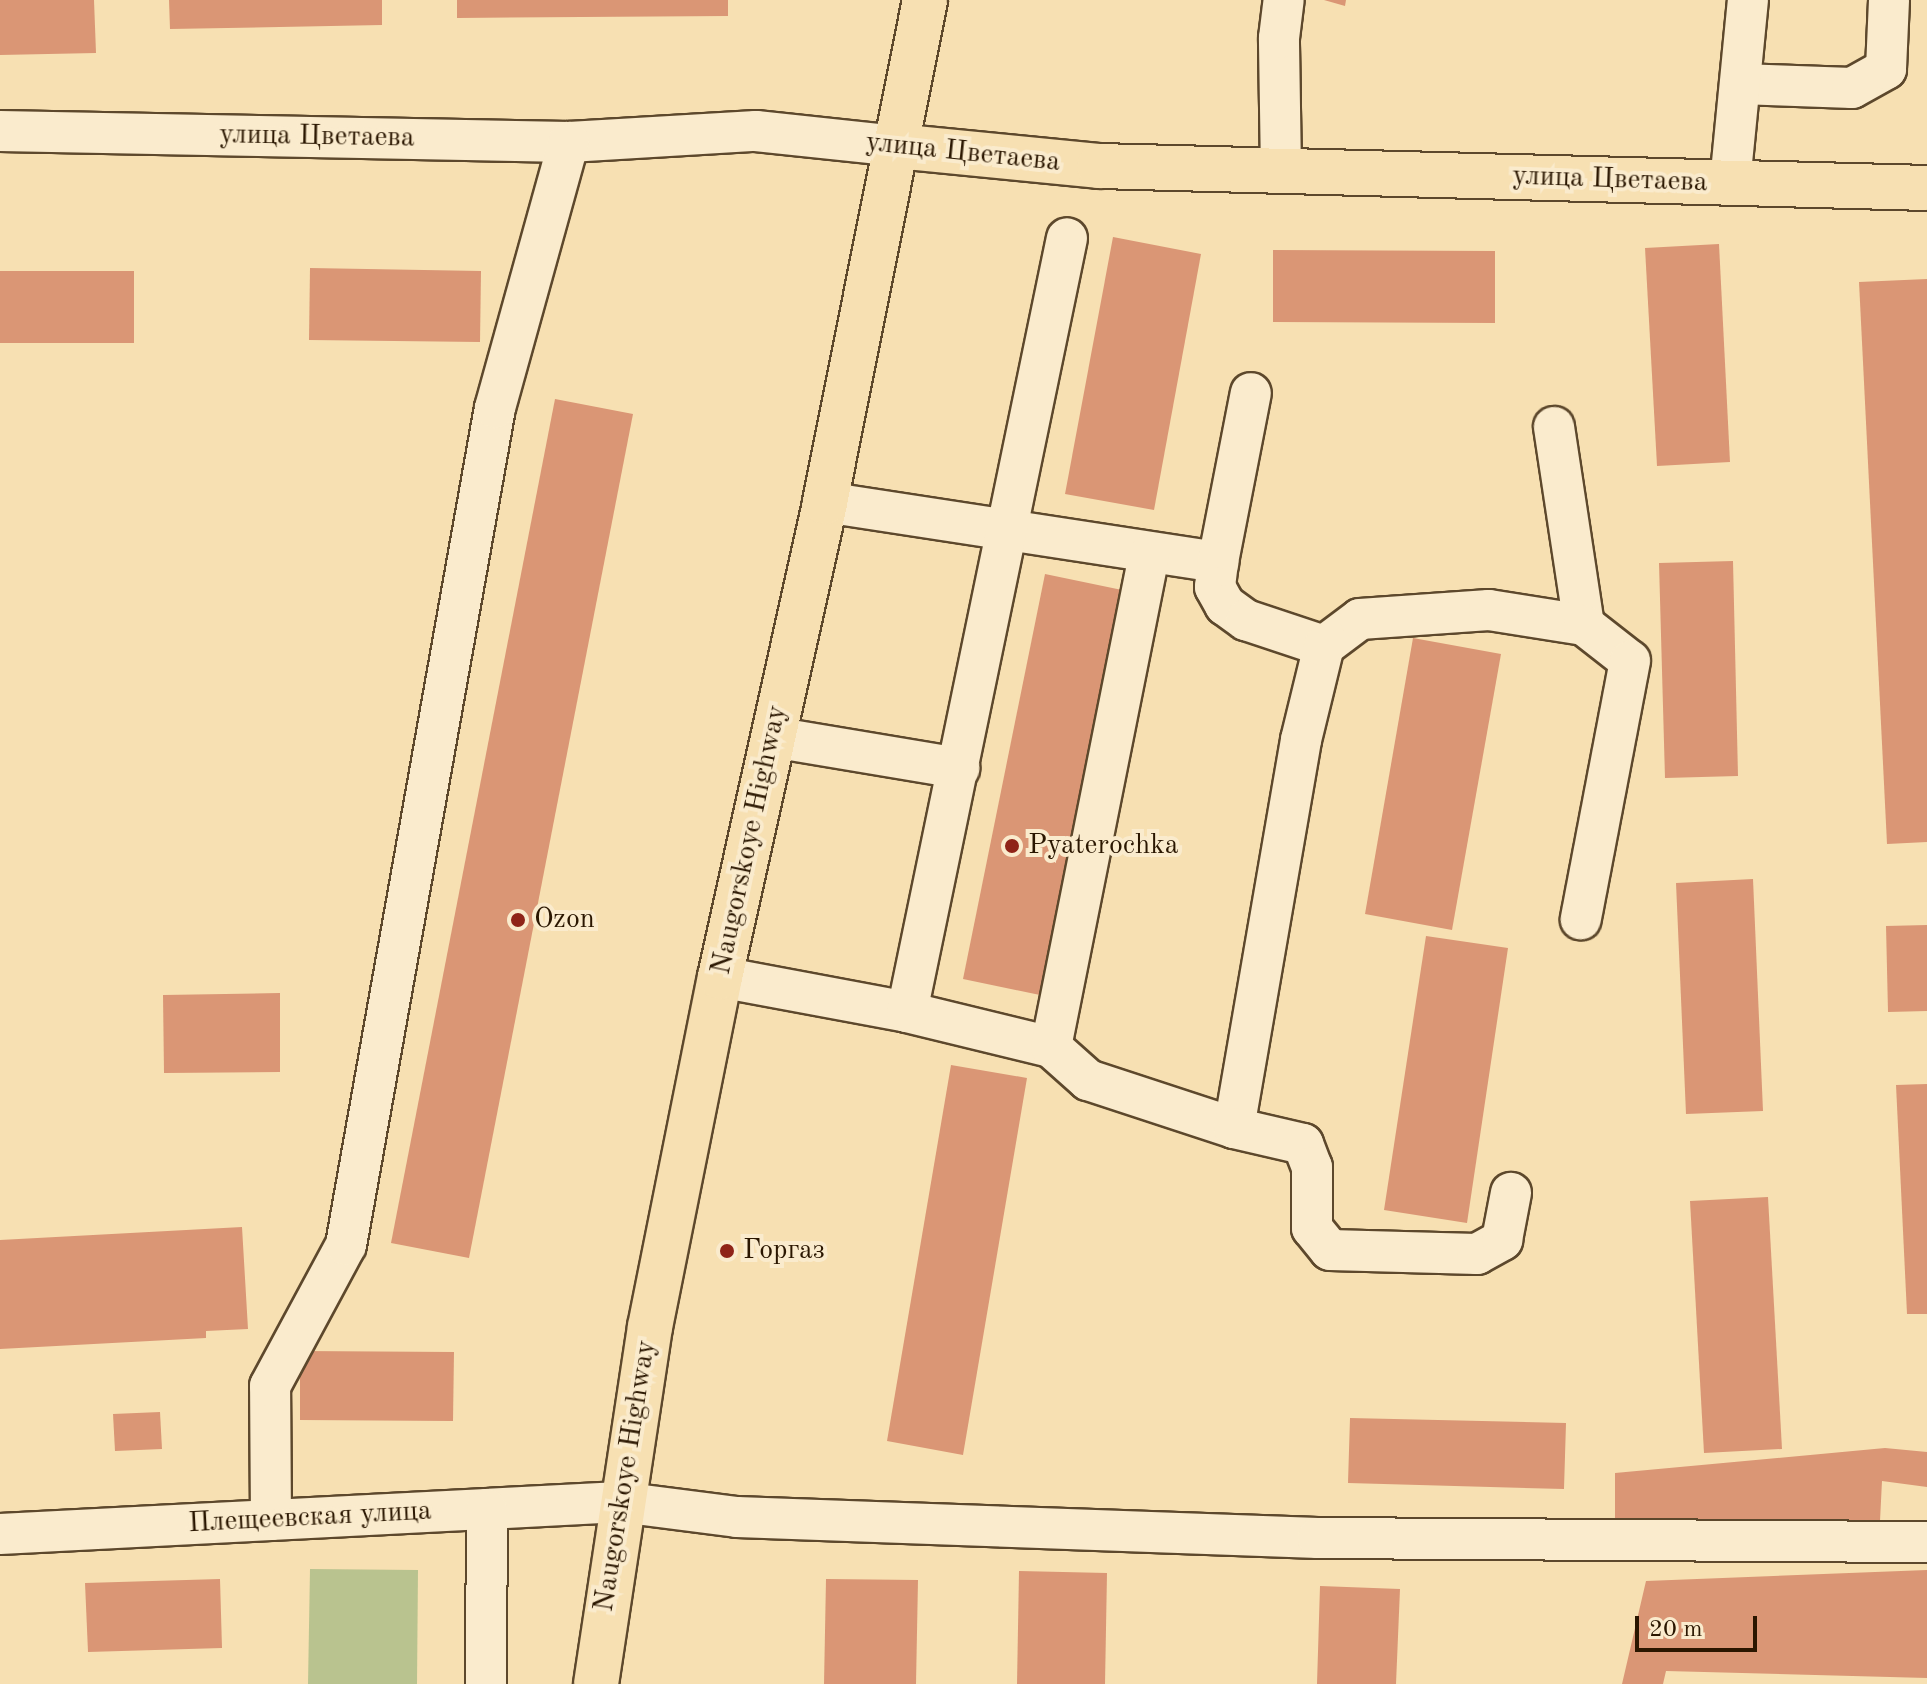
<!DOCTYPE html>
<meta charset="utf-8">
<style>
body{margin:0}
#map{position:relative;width:1927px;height:1684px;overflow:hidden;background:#f7e0b2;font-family:"Old Standard TT",serif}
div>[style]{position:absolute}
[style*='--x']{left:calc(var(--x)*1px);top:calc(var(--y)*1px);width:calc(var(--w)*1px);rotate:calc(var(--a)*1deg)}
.green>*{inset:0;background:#b9c38f}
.building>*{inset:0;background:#da9675}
.roads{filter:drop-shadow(2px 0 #5d482c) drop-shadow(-2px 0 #5d482c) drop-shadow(0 2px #5d482c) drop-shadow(0 -2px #5d482c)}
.minor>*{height:40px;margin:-20px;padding:0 20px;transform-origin:20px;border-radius:20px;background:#faebcd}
.major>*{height:44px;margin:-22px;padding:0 22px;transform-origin:22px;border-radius:22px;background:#f7e0b2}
.dots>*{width:22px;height:22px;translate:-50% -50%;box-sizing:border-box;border:4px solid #faebcd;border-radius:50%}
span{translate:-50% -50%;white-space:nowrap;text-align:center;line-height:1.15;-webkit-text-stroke:8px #faebcd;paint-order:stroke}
.street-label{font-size:28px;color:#2a1600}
.poi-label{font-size:28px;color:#2a1600}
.left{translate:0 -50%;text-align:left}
.scale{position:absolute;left:1635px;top:1616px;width:122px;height:36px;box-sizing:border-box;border:4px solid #2a1600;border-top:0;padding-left:10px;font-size:24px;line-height:28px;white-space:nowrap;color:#2a1600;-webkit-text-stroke:6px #faebcd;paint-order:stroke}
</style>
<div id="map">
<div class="green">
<div style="clip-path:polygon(310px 1569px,418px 1570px,417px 1684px,308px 1684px)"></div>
</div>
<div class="building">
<div style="clip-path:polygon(0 0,94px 0,96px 53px,0 55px)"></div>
<div style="clip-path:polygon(169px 0,382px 0,382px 25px,170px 29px)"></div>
<div style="clip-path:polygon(457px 0,728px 0,728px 16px,457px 18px)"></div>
<div style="clip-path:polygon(1324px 0,1346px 0,1345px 6px)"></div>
<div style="clip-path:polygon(1113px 237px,1201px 254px,1154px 510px,1065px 494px)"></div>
<div style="clip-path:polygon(1719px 244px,1730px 462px,1657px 466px,1645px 248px)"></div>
<div style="clip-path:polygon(1273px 250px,1495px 251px,1495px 323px,1273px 322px)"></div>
<div style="clip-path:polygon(310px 268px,481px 271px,480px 342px,309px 340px)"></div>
<div style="clip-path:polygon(0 271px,134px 271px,134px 343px,0 343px)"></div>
<div style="clip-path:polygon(1927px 279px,1927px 842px,1887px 844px,1859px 282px)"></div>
<div style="clip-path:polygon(555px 399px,633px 414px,469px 1258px,391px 1243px)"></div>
<div style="clip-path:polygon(1733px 561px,1738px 776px,1665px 778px,1659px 563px)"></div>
<div style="clip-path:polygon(1045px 574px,1122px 590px,1040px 995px,963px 979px)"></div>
<div style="clip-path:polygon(1413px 638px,1501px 654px,1452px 930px,1365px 914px)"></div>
<div style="clip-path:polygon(1753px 879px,1763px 1111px,1686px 1114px,1676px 883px)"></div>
<div style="clip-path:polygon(1927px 925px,1927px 1011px,1888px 1012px,1886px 926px)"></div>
<div style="clip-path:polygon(1426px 936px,1508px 948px,1467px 1223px,1384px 1210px)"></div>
<div style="clip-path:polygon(280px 993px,280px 1072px,164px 1073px,163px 995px)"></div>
<div style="clip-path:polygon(951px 1065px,1027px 1078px,963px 1455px,887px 1441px)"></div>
<div style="clip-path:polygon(1927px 1084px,1927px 1314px,1907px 1314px,1896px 1085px)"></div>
<div style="clip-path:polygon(1768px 1197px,1782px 1449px,1704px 1453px,1690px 1201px)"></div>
<div style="clip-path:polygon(242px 1227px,248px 1329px,206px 1331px,206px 1338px,0 1349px,0 1240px)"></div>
<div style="clip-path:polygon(300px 1351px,454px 1352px,453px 1421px,300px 1420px)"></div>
<div style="clip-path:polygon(160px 1412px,162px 1449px,115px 1451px,113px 1414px)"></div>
<div style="clip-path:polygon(1350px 1418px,1566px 1423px,1564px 1489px,1348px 1483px)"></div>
<div style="clip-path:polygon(1885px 1448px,1927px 1452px,1927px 1487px,1882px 1481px,1880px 1521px,1615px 1535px,1615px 1473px)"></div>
<div style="clip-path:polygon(1927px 1570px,1927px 1678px,1666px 1671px,1663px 1684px,1622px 1684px,1646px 1581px)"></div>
<div style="clip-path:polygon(1019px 1571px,1107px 1573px,1105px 1684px,1017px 1684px)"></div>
<div style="clip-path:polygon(220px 1579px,222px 1648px,88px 1652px,85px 1583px)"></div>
<div style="clip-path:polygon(826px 1579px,918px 1580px,916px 1684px,824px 1684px)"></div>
<div style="clip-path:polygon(1320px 1586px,1400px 1589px,1396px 1684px,1317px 1684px)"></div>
</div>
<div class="roads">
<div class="minor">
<div style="--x:1740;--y:84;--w:112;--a:2"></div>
<div style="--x:1852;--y:88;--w:39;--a:-29"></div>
<div style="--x:1886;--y:69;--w:69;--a:-87.5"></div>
<div style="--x:0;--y:131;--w:569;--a:1.11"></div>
<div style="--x:569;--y:142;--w:187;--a:-3.4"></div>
<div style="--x:756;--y:131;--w:141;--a:6.1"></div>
<div style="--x:1281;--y:171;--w:133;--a:-90.9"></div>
<div style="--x:1279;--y:38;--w:38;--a:-83"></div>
<div style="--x:1730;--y:183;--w:184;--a:-84.4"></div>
<div style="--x:1554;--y:427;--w:200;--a:81.4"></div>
<div style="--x:825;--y:502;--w:398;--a:8.7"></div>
<div style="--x:1218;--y:562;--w:172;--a:-79"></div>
<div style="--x:1218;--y:562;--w:25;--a:97"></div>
<div style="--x:1215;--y:587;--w:21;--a:61"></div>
<div style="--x:1225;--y:605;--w:26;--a:36"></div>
<div style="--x:1246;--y:620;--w:82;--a:18.4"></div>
<div style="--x:773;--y:737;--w:189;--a:9.5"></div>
<div style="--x:720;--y:977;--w:190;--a:10.6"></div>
<div style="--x:907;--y:1012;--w:148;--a:13.7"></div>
<div style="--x:1051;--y:1047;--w:50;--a:41.7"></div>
<div style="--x:1088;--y:1080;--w:154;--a:18.2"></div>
<div style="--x:1234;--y:1128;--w:394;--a:-80.2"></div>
<div style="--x:1301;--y:740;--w:97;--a:-76.3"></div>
<div style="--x:1324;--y:646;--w:45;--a:-36.9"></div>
<div style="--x:1360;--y:619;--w:129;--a:-4"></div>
<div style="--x:1489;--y:610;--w:96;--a:9"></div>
<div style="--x:1584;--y:625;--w:58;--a:38"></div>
<div style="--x:1630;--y:661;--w:263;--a:100.8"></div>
<div style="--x:907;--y:1012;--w:790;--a:-78.32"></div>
<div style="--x:1051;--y:1047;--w:502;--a:-78.73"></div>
<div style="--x:1234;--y:1128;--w:71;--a:13.1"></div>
<div style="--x:1303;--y:1144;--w:25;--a:69"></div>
<div style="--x:1312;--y:1167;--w:61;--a:90"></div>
<div style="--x:1312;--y:1228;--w:28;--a:51"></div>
<div style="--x:1330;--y:1250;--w:147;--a:1.6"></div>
<div style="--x:1477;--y:1254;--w:29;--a:-29"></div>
<div style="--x:1502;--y:1240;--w:48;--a:-79.2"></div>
<div style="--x:271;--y:1520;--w:134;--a:-90.4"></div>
<div style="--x:270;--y:1386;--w:160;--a:-61.7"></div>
<div style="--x:346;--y:1245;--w:850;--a:-79.91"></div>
<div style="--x:495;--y:408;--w:276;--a:-74.5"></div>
<div style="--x:0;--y:1534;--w:621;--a:-2.95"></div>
<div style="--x:620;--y:1502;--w:118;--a:7.3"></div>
<div style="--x:737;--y:1517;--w:581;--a:2.07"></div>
<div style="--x:1318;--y:1538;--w:609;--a:0.38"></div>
<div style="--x:486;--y:1684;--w:175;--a:-89.7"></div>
</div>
<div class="major">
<div style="--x:896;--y:146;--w:204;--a:5.6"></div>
<div style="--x:1099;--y:166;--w:828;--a:1.52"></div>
<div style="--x:596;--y:1684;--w:361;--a:-81.4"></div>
<div style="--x:650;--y:1327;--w:357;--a:-78.7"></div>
<div style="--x:720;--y:977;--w:486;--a:-77.5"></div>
<div style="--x:825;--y:502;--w:512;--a:-78.73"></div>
</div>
</div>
<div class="dots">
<div style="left:1012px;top:846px;background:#8f2418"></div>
<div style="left:518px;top:920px;background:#8f2418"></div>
<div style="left:727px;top:1251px;background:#8f2418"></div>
</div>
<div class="street-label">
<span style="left:317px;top:137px;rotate:1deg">улица Цветаева</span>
<span style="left:963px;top:153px;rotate:6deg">улица Цветаева</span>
<span style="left:1610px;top:180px;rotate:2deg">улица Цветаева</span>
<span style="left:750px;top:840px;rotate:-78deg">Naugorskoye Highway</span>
<span style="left:626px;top:1476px;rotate:-81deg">Naugorskoye Highway</span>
<span style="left:310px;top:1518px;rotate:-3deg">Плещеевская улица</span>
</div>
<div class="poi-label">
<span class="left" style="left:1028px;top:846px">Pyaterochka</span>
<span class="left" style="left:534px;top:920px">Ozon</span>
<span class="left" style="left:743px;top:1251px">Горгаз</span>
</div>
<div class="scale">20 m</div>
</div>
